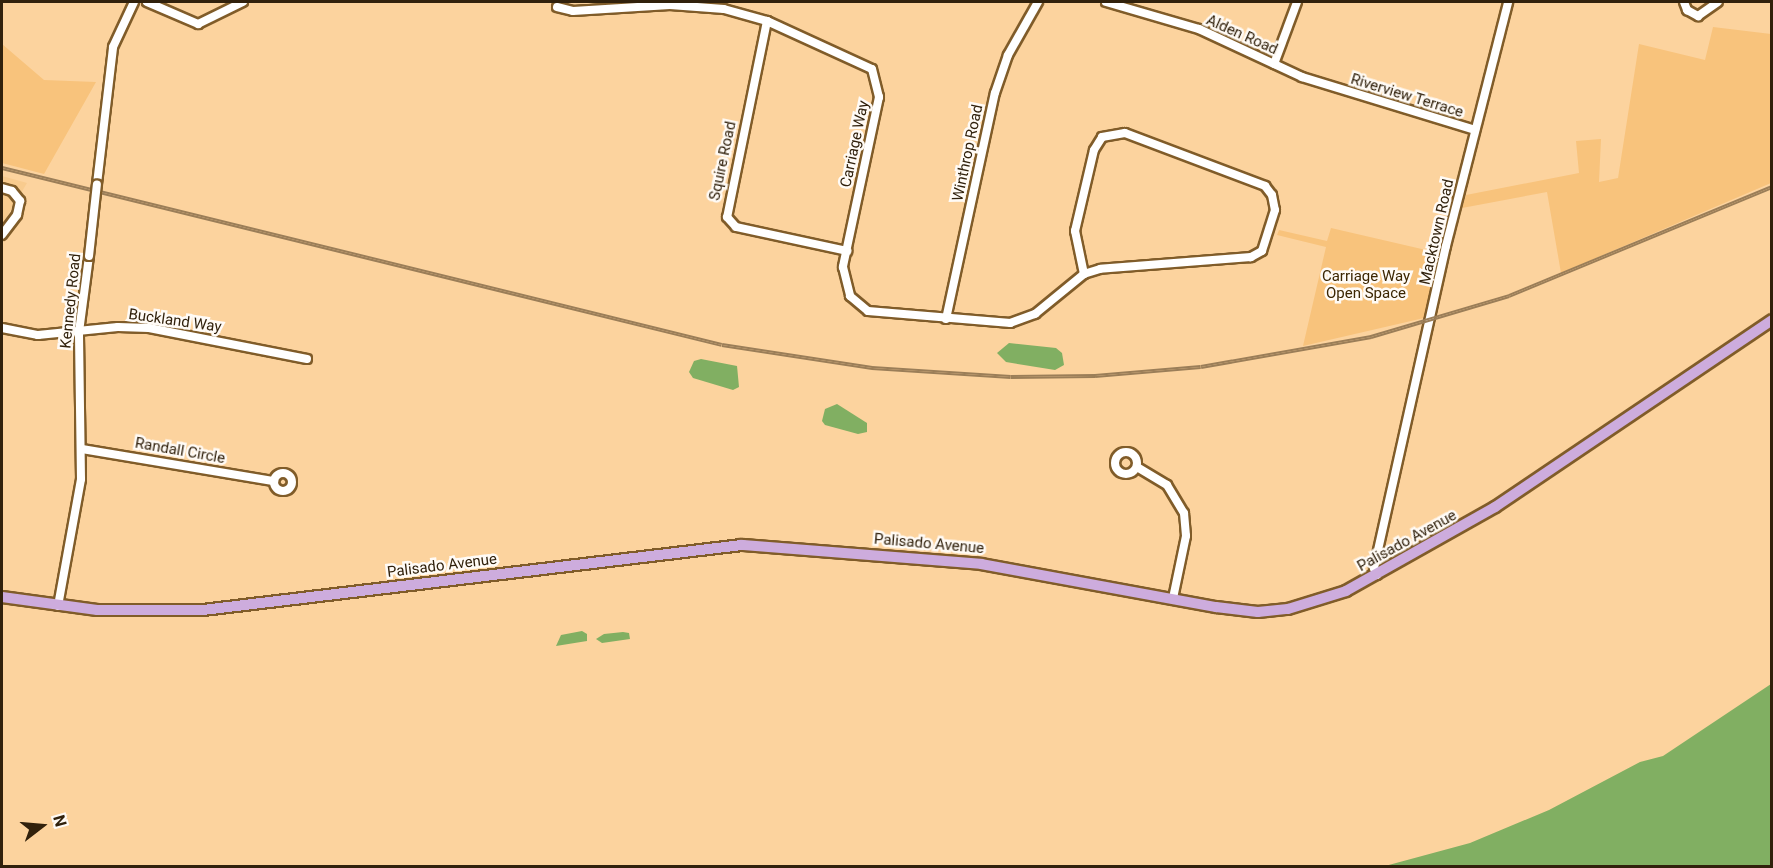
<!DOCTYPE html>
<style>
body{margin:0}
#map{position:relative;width:1773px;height:868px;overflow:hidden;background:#fcd39e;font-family:Roboto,sans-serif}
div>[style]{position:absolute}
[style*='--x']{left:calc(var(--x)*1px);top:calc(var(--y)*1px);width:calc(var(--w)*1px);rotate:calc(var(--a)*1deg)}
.built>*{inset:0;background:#f8cb8e}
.green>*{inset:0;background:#f8c37c}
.water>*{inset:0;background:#81af62}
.roads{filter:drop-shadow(2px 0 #805c29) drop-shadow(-2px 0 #805c29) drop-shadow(0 2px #805c29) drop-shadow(0 -2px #805c29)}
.minor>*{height:8px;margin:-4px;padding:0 4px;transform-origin:4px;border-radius:4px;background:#fff}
.minor>.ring{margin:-4px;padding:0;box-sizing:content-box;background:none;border:8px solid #fff;border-radius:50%}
.major>*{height:10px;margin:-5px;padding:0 5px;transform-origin:5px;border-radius:5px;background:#cdacdd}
.rail>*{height:4px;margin-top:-2px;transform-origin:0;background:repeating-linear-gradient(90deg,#fffbf6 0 4.5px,#9b7e58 0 9px);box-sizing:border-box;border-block:2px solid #9b7e58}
.bridges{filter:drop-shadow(2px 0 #805c29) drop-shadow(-2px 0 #805c29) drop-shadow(0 2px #805c29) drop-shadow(0 -2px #805c29)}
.minor-bridge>*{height:8px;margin:-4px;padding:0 4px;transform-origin:4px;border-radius:4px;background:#fff}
span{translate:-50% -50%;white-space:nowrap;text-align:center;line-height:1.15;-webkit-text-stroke:5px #fffbf6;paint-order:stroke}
.street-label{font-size:15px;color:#31210c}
.park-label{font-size:15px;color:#3c2602}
.frame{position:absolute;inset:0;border:3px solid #31210c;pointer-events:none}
.north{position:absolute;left:12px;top:796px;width:60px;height:60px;-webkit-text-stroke:4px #fffbf6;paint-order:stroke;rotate:74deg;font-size:16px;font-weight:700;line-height:24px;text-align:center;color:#31210c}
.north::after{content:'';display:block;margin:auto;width:21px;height:27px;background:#31210c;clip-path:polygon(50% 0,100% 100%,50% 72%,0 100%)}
</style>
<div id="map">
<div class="built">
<div style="clip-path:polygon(2px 176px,27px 183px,2px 225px)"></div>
</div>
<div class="green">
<div style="clip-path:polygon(1713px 27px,1771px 34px,1771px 183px,1561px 273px,1547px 192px,1462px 208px,1466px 195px,1579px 173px,1576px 141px,1601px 139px,1599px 182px,1618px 178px,1639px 44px,1705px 60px)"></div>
<div style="clip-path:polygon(2px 44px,44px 80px,96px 82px,44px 174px,2px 163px)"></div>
<div style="clip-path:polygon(1331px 228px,1439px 253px,1424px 318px,1303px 346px,1326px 247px,1277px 235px,1279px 230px,1327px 241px)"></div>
</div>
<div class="water">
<div style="clip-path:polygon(1009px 343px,1056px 348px,1062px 353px,1064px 365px,1055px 370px,1006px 362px,997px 353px)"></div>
<div style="clip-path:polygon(701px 359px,737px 366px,739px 387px,733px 390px,693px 378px,689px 372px,694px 361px)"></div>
<div style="clip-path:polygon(837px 404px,867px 423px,867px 432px,858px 434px,825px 425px,822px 421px,825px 409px)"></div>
<div style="clip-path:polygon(582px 631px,587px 634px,587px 641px,556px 646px,561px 635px)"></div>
<div style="clip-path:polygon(623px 632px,629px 633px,630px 639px,602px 643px,596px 639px,604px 634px)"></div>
<div style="clip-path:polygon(1771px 684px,1771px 866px,1385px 866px,1470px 843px,1549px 810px,1640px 762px,1663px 756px)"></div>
</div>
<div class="roads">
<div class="minor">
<div style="--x:147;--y:2;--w:56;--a:23.3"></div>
<div style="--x:198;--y:24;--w:50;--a:-26.1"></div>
<div style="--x:1106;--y:2;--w:97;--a:16.2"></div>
<div style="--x:1199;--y:29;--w:114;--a:25"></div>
<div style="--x:1302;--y:77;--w:181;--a:17"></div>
<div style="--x:1684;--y:2;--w:9;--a:69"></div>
<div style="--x:1687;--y:10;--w:13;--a:29"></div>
<div style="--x:1698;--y:16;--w:24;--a:-35"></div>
<div style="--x:557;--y:7;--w:16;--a:14"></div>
<div style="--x:573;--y:11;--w:97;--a:-3.5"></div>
<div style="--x:670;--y:5;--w:54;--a:4.2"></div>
<div style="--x:724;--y:9;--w:45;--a:15.6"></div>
<div style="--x:767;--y:21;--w:115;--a:24.6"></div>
<div style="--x:872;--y:69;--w:29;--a:76"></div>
<div style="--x:879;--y:97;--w:174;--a:102"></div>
<div style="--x:843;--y:267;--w:30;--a:76"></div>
<div style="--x:850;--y:296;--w:23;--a:40"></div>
<div style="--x:868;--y:311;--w:143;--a:4.8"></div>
<div style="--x:1010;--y:323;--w:27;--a:-20"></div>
<div style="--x:1035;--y:314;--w:63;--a:-39.2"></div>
<div style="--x:767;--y:21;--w:200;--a:101.5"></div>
<div style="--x:727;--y:217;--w:13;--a:48"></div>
<div style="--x:736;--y:227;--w:114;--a:12.2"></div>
<div style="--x:1274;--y:64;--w:66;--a:-69.6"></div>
<div style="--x:1125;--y:133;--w:150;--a:20.7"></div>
<div style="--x:1265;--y:186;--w:11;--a:52"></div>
<div style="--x:1272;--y:195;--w:15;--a:79"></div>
<div style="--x:1275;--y:210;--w:43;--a:107.6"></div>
<div style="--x:1262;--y:251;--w:13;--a:151"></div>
<div style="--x:1251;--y:257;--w:151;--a:175.5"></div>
<div style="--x:1100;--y:269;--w:17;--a:163"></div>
<div style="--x:1084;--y:274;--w:44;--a:-101.8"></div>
<div style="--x:1075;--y:231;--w:83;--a:-76.8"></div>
<div style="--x:1094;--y:150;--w:15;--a:-58"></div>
<div style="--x:1102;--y:137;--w:23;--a:-10"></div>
<div style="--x:97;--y:184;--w:138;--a:-83.3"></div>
<div style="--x:113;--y:47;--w:50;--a:-65"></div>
<div style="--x:2;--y:188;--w:10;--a:17"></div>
<div style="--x:12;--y:191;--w:13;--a:51"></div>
<div style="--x:20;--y:201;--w:14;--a:102"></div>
<div style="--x:17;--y:215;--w:25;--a:127"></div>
<div style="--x:946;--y:319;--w:231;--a:-77.8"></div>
<div style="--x:995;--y:93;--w:40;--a:-71.1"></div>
<div style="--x:1008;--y:55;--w:61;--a:-60.5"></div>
<div style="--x:2;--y:328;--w:37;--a:11"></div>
<div style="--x:38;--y:335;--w:80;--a:-5.7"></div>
<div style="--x:118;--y:327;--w:31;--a:2"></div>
<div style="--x:149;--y:328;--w:161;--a:11.1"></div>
<div style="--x:82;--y:449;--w:195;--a:9.5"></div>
<div class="ring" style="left:1115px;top:452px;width:14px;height:14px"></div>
<div style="--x:1137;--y:467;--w:35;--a:31"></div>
<div style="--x:1167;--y:485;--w:33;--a:59"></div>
<div style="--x:1184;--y:513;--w:23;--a:85"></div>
<div style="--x:1186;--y:536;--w:63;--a:101.8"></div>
<div class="ring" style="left:274px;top:473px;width:10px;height:10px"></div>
<div style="--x:1377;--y:575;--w:8;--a:-113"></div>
<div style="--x:1374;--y:568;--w:330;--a:-77.4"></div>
<div style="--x:1446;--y:246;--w:252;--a:-75.7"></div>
<div style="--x:58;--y:606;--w:129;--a:-79.7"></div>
<div style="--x:81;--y:479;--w:147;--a:-90.8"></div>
<div style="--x:79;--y:332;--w:77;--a:-82.5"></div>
</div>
<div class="major">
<div style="--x:2;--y:597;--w:96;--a:7.8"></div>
<div style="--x:97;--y:610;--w:106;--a:0"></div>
<div style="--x:203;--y:610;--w:543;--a:-6.88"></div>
<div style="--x:742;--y:545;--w:240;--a:4.5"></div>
<div style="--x:981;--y:564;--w:239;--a:10.4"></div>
<div style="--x:1216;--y:607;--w:42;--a:6.8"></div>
<div style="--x:1258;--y:612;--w:30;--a:-6"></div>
<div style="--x:1288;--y:609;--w:61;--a:-17.2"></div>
<div style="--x:1346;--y:591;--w:171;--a:-29.4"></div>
<div style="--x:1495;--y:507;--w:334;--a:-34"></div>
</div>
</div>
<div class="rail">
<div style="--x:2;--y:168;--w:741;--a:13.81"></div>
<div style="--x:722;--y:345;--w:152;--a:8.7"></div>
<div style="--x:872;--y:368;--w:139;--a:3.7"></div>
<div style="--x:1011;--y:377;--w:84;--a:-0.7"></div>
<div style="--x:1095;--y:376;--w:106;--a:-4.9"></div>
<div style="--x:1201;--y:367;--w:173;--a:-10"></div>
<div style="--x:1371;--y:337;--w:144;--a:-16.5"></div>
<div style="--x:1509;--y:296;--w:285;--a:-22.5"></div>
</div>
<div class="bridges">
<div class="minor-bridge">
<div style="--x:89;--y:256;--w:72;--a:-83.7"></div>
</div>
</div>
<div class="street-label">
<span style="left:1242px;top:35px;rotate:24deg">Alden Road</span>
<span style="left:1407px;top:96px;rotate:17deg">Riverview Terrace</span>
<span style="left:855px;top:144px;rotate:-78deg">Carriage Way</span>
<span style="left:968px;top:153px;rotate:-78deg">Winthrop Road</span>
<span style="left:723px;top:161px;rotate:-78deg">Squire Road</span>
<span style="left:1437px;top:232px;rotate:-77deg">Macktown Road</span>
<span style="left:71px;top:301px;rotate:-84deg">Kennedy Road</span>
<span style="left:175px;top:321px;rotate:8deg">Buckland Way</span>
<span style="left:180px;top:451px;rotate:10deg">Randall Circle</span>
<span style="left:1407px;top:541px;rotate:-29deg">Palisado Avenue</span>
<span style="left:929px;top:544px;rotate:5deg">Palisado Avenue</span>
<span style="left:442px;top:566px;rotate:-7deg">Palisado Avenue</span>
</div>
<div class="park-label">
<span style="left:1366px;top:285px">Carriage Way<br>Open Space</span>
</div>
<div class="frame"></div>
<div class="north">N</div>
</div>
